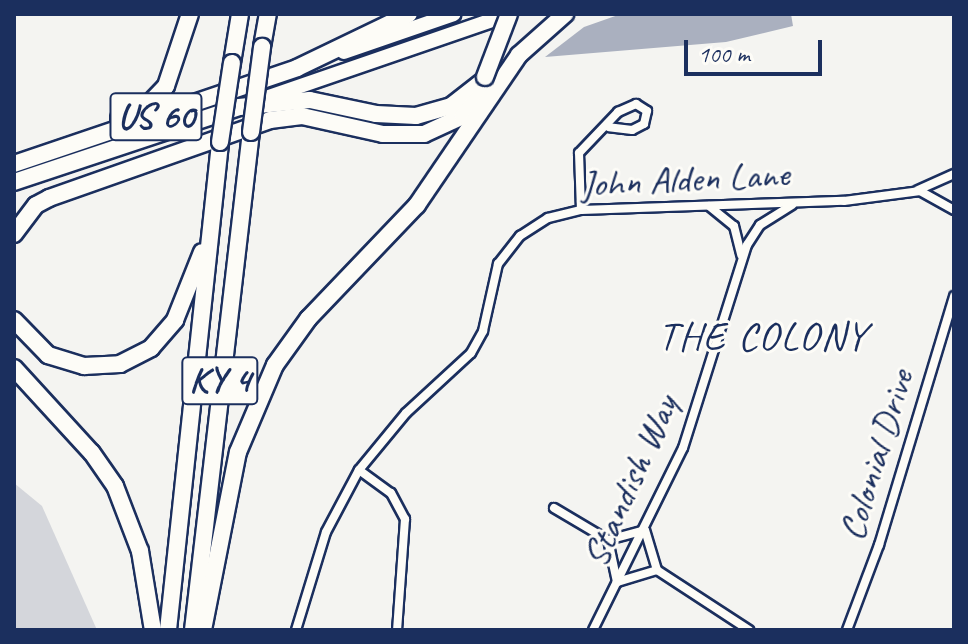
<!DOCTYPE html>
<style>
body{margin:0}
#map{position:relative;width:968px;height:644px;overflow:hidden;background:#f4f4f1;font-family:Caveat,sans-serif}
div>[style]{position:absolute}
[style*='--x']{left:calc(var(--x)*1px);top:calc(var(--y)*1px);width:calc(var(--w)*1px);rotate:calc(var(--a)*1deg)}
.green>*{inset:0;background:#d4d6db}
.water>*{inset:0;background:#aab0bf}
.roads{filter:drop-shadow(2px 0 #1b2f5e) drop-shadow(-2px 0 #1b2f5e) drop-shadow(0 2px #1b2f5e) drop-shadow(0 -2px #1b2f5e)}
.street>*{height:8px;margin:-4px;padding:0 4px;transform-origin:4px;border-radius:4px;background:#fdfcf7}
.primary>*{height:14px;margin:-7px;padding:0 7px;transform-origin:7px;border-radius:7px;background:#fdfcf7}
.highway>*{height:16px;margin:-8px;padding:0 8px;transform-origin:8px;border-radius:8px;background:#fdfcf7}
.bridges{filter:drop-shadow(2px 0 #1b2f5e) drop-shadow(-2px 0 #1b2f5e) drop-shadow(0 2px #1b2f5e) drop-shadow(0 -2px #1b2f5e)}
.highway-bridge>*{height:16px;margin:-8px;padding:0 8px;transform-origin:8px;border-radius:8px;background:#fdfcf7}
span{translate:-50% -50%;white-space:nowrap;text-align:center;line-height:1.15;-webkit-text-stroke:6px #fdfcf7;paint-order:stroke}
.shield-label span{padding:2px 6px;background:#fdfcf7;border:2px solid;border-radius:6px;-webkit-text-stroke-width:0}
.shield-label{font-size:36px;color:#1b2f5e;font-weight:700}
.street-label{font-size:38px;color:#1b2f5e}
.neighbourhood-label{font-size:40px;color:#1b2f5e;letter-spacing:2px}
.frame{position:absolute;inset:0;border:16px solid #1b2f5e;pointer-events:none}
.scale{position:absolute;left:684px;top:40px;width:138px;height:36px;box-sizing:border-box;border:4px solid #1b2f5e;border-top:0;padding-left:10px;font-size:24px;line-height:28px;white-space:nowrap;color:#1b2f5e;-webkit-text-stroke:6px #fdfcf7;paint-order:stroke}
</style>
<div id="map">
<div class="green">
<div style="clip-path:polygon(14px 483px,42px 506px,97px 630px,14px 630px)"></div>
</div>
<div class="water">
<div style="clip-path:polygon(621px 14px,791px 14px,793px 26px,726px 42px,545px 57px,584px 27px)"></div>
</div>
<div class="roads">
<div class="street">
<div style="--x:918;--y:190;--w:39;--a:-24"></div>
<div style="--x:709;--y:206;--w:32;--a:39"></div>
<div style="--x:734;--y:226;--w:30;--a:76"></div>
<div style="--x:581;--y:210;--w:57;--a:-92"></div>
<div style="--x:579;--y:153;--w:57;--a:-46.4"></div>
<div style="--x:618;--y:112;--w:20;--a:-24"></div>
<div style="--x:636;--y:104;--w:13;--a:32"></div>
<div style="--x:647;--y:111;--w:13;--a:103"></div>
<div style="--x:644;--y:124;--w:13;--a:153"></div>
<div style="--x:632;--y:130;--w:23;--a:-173"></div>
<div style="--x:359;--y:470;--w:74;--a:-50.5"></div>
<div style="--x:406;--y:413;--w:88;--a:-42.7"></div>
<div style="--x:471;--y:353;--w:25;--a:-61"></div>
<div style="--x:483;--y:331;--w:69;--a:-77.4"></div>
<div style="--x:498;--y:264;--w:36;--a:-52"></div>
<div style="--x:520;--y:236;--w:33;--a:-33"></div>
<div style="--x:548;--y:218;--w:34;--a:-14"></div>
<div style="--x:581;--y:210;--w:263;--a:-2"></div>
<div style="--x:844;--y:201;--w:77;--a:-7.5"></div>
<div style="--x:920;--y:191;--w:39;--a:29"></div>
<div style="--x:554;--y:508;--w:63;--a:30.7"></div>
<div style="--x:608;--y:540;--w:38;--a:-15"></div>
<div style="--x:645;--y:530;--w:42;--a:73.3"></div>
<div style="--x:657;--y:570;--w:42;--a:163.3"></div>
<div style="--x:617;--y:582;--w:43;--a:-102.1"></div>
<div style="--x:657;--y:570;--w:110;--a:33.1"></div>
<div style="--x:296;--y:630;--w:102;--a:-73"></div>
<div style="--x:326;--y:532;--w:70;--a:-62"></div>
<div style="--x:359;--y:470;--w:39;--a:36"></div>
<div style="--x:391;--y:493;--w:30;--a:62"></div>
<div style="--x:405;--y:519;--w:111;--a:94.1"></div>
<div style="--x:593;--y:630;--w:203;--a:-63.7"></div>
<div style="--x:683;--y:448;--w:213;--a:-72.5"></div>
<div style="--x:747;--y:245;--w:24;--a:-57"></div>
<div style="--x:760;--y:225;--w:38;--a:-32"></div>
<div style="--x:847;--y:630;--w:91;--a:-69.4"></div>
<div style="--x:879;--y:545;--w:260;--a:-73.2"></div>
</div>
<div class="primary">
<div style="--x:344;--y:52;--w:116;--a:-19.1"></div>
<div style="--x:254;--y:102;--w:270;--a:-19"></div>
</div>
<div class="highway">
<div style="--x:262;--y:47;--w:34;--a:-80"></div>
<div style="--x:232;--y:63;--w:50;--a:-80.7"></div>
<div style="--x:119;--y:118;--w:28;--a:-21"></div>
<div style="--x:145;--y:108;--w:30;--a:-46"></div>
<div style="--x:166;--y:86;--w:76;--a:-71.6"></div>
<div style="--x:14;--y:164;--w:299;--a:-18.7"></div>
<div style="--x:297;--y:68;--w:124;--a:-25.7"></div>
<div style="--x:14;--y:182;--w:237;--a:-18.4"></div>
<div style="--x:239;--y:107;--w:71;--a:-5.6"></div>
<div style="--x:310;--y:100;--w:67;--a:12"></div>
<div style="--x:376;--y:114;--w:40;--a:2.9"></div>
<div style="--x:416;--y:116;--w:36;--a:-16"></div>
<div style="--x:451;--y:106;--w:39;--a:-38"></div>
<div style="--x:14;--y:234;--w:36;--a:-53"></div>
<div style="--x:36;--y:205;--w:15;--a:-28"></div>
<div style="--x:49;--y:198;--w:234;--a:-19.4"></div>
<div style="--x:270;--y:120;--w:32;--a:-7"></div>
<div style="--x:302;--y:116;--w:83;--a:12.5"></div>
<div style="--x:383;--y:134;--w:41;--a:0"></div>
<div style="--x:424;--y:134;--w:43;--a:-24.8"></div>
<div style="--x:463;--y:116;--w:29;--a:-49"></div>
<div style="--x:14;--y:320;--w:49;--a:45.8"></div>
<div style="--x:48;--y:355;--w:38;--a:17"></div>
<div style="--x:84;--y:366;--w:36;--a:-3"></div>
<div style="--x:120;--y:364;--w:35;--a:-27"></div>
<div style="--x:151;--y:348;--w:37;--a:-49"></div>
<div style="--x:175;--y:320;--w:73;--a:-68.3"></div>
<div style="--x:14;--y:368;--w:115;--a:47.5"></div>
<div style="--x:92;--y:453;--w:40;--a:55.1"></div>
<div style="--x:115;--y:486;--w:70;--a:69"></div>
<div style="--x:140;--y:551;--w:80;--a:80.7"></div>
<div style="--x:168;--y:630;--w:491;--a:-83.9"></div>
<div style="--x:193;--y:630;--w:501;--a:-83.36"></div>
<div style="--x:203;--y:630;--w:181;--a:-78.9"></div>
<div style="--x:238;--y:452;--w:95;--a:-67"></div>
<div style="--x:275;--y:365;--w:57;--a:-54.3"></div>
<div style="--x:308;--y:319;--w:158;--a:-46.3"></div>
<div style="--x:417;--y:205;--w:181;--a:-55.8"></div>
<div style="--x:519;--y:55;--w:62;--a:-41.7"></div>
</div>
</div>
<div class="bridges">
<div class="highway-bridge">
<div style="--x:485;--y:77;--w:67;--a:-69.1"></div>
<div style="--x:251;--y:132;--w:86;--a:-82.6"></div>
<div style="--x:220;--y:142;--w:80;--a:-81.4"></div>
</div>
</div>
<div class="shield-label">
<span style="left:156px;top:117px">US 60</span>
<span style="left:220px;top:381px">KY 4</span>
</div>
<div class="street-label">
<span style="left:685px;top:179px;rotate:-3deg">John Alden Lane</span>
<span style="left:876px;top:455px;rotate:-73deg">Colonial Drive</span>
<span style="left:630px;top:481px;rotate:-66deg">Standish Way</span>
</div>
<div class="neighbourhood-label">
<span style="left:763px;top:336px">THE COLONY</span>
</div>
<div class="frame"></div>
<div class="scale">100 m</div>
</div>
